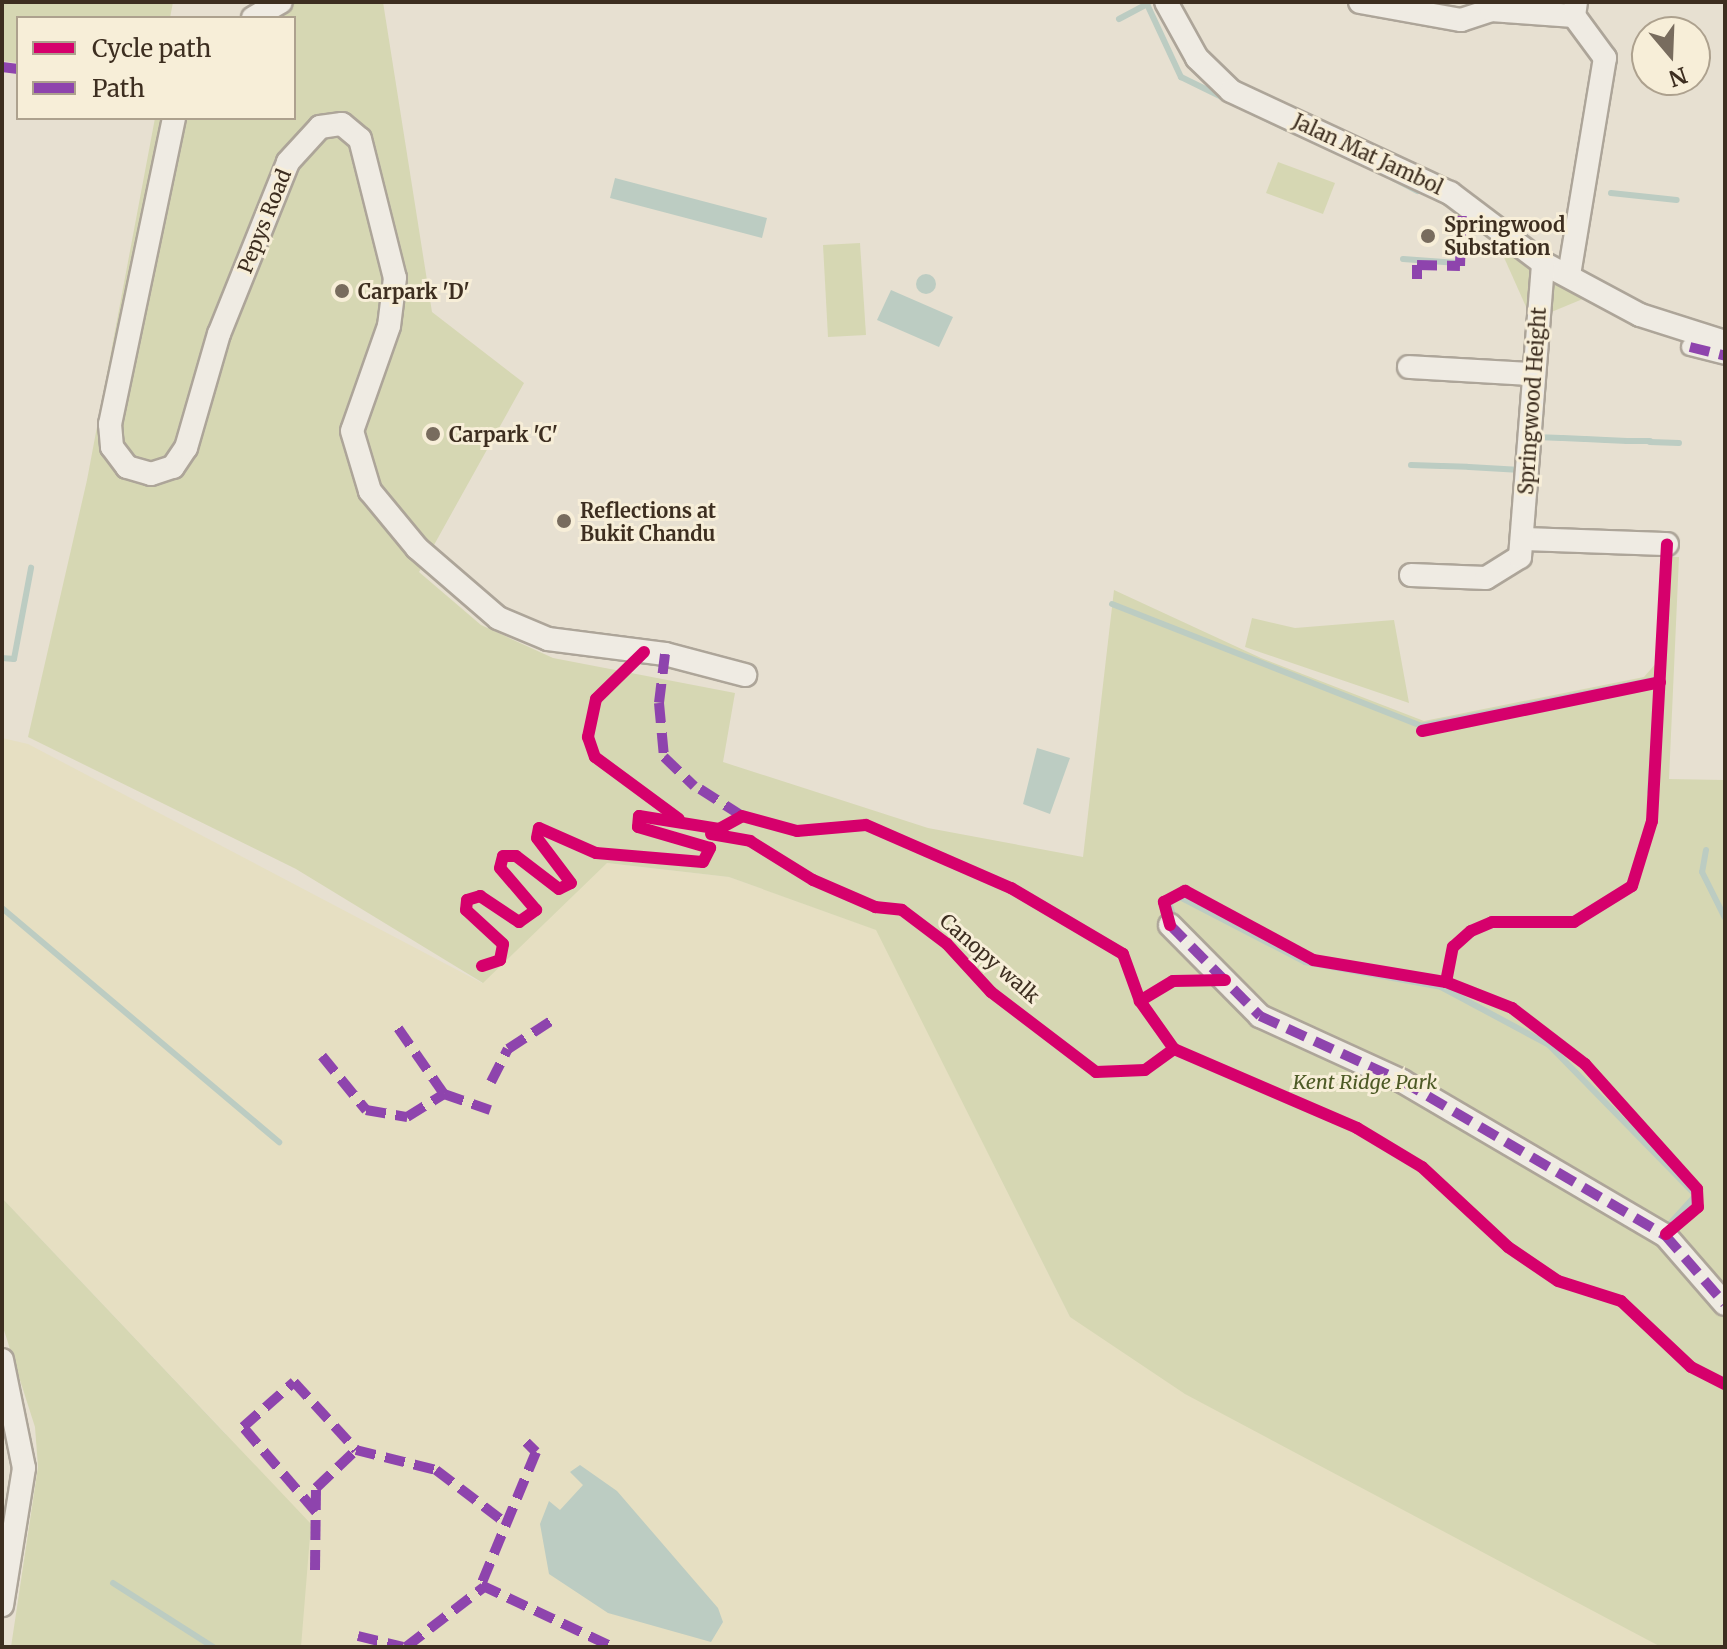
<!DOCTYPE html>
<style>
body{margin:0}
#map{position:relative;width:1727px;height:1649px;overflow:hidden;background:#e7e0d1;font-family:Merriweather,serif}
div>[style]{position:absolute}
[style*='--x']{left:calc(var(--x)*1px);top:calc(var(--y)*1px);width:calc(var(--w)*1px);rotate:calc(var(--a)*1deg)}
.farmland>*{inset:0;background:#e6dfc2}
.green>*{inset:0;background:#d6d7b3}
.water>*{inset:0;background:#bcccc2}
.round{border-radius:50%}
.stream>*{height:6px;margin:-3px;padding:0 3px;transform-origin:3px;border-radius:3px;background:#bcccc2}
.roads{filter:drop-shadow(2px 0 #ada599) drop-shadow(-2px 0 #ada599) drop-shadow(0 2px #ada599) drop-shadow(0 -2px #ada599)}
.pedestrian>*{height:16px;margin:-8px;padding:0 8px;transform-origin:8px;border-radius:8px;background:#efebe3}
.minor>*{height:22px;margin:-11px;padding:0 11px;transform-origin:11px;border-radius:11px;background:#efebe3}
.quiet>*{height:10px;margin-top:-5px;transform-origin:0;background:repeating-linear-gradient(90deg,#8e44ad 0 20px,transparent 0 30px)}
.cycleway>*{height:12px;margin:-6px;padding:0 6px;transform-origin:6px;border-radius:6px;background:#d6006c}
.dots>*{width:22px;height:22px;translate:-50% -50%;box-sizing:border-box;border:4px solid #f7eed8;border-radius:50%}
span{translate:-50% -50%;white-space:nowrap;text-align:center;line-height:1.15;-webkit-text-stroke:6px #f7eed8;paint-order:stroke}
.street-label{font-size:20px;color:#3d2e20}
.poi-label{font-size:20px;color:#3d2e20;font-weight:700}
.left{translate:0 -50%;text-align:left}
.park-label{font-size:20px;color:#4d5a26;font-style:italic}
.frame{position:absolute;inset:0;border:4px solid #3d2e20;pointer-events:none}
.legend{position:absolute;left:16px;top:16px;width:280px;height:104px;box-sizing:border-box;background:#f7eed8;border:2px solid #ada18e;margin:0;padding:10px 14px;list-style:none;font-size:24px;color:#3d2e20}
.legend li{display:flex;align-items:center;gap:16px;height:40px}
.legend b{width:40px;border:2px solid #ada18e}
.north{position:absolute;left:1631px;top:16px;width:80px;height:80px;box-sizing:border-box;background:#f7eed8;border:2px solid #ada18e;border-radius:50%;rotate:161deg;font-size:22px;font-weight:700;line-height:32px;text-align:center;color:#3d2e20}
.north::after{content:'';display:block;margin:auto;width:28px;height:36px;background:#786c5e;clip-path:polygon(50% 0,100% 100%,50% 72%,0 100%)}
</style>
<div id="map">
<div class="farmland">
<div style="clip-path:polygon(2px 738px,28px 744px,482px 983px,606px 863px,729px 877px,877px 930px,1070px 1317px,1661px 1647px,298px 1647px,127px 1569px,226px 1434px,2px 1198px)"></div>
</div>
<div class="green">
<div style="clip-path:polygon(2px 2px,173px 2px,170px 18px,18px 18px,18px 63px,2px 61px)"></div>
<div style="clip-path:polygon(290px 2px,383px 2px,432px 312px,524px 383px,419px 572px,481px 625px,553px 658px,735px 693px,723px 762px,928px 828px,1083px 857px,1114px 590px,1261px 658px,1424px 721px,1644px 677px,1658px 661px,1663px 557px,1679px 557px,1669px 779px,1725px 780px,1725px 1647px,1661px 1647px,1185px 1394px,1070px 1317px,876px 930px,729px 877px,607px 863px,483px 983px,296px 869px,28px 737px,87px 480px,155px 118px,294px 118px,294px 18px,245px 18px)"></div>
<div style="clip-path:polygon(1278px 162px,1335px 183px,1323px 214px,1266px 193px)"></div>
<div style="clip-path:polygon(1494px 235px,1535px 267px,1531px 318px)"></div>
<div style="clip-path:polygon(860px 243px,866px 335px,828px 337px,823px 245px)"></div>
<div style="clip-path:polygon(1551px 276px,1590px 296px,1549px 313px)"></div>
<div style="clip-path:polygon(1252px 618px,1295px 628px,1394px 620px,1409px 703px,1245px 647px)"></div>
<div style="clip-path:polygon(2px 1198px,311px 1524px,301px 1647px,11px 1647px,38px 1467px,35px 1427px,2px 1324px)"></div>
</div>
<div class="water">
<div style="clip-path:polygon(615px 178px,767px 218px,762px 238px,610px 198px)"></div>
<div class="round" style="left:916px;top:274px;width:20px;height:20px"></div>
<div style="clip-path:polygon(891px 290px,953px 317px,939px 347px,877px 320px)"></div>
<div style="clip-path:polygon(1037px 748px,1070px 758px,1050px 814px,1023px 804px)"></div>
<div style="clip-path:polygon(580px 1465px,617px 1491px,718px 1608px,723px 1622px,711px 1642px,608px 1613px,549px 1574px,540px 1524px,549px 1501px,560px 1510px,583px 1485px,570px 1472px)"></div>
</div>
<div class="stream">
<div style="--x:1146;--y:2;--w:83;--a:65"></div>
<div style="--x:1181;--y:77;--w:118;--a:26.1"></div>
<div style="--x:1119;--y:19;--w:32;--a:-28"></div>
<div style="--x:1391;--y:177;--w:30;--a:28"></div>
<div style="--x:1611;--y:193;--w:66;--a:6.1"></div>
<div style="--x:1403;--y:259;--w:55;--a:4.2"></div>
<div style="--x:1458;--y:263;--w:52;--a:-88.9"></div>
<div style="--x:1535;--y:437;--w:26;--a:2"></div>
<div style="--x:1563;--y:438;--w:21;--a:3"></div>
<div style="--x:1586;--y:439;--w:19;--a:3"></div>
<div style="--x:1606;--y:440;--w:21;--a:3"></div>
<div style="--x:1627;--y:441;--w:23;--a:0"></div>
<div style="--x:1650;--y:442;--w:29;--a:2"></div>
<div style="--x:1411;--y:465;--w:30;--a:2"></div>
<div style="--x:1443;--y:466;--w:24;--a:2"></div>
<div style="--x:1469;--y:467;--w:52;--a:3.3"></div>
<div style="--x:1112;--y:604;--w:332;--a:21.5"></div>
<div style="--x:1421;--y:726;--w:242;--a:-11.2"></div>
<div style="--x:1658;--y:679;--w:113;--a:94"></div>
<div style="--x:2;--y:658;--w:12;--a:5"></div>
<div style="--x:14;--y:659;--w:93;--a:-79.4"></div>
<div style="--x:1706;--y:850;--w:22;--a:100"></div>
<div style="--x:1702;--y:872;--w:51;--a:63.4"></div>
<div style="--x:2;--y:908;--w:363;--a:40.2"></div>
<div style="--x:1175;--y:921;--w:22;--a:-108"></div>
<div style="--x:1168;--y:900;--w:9;--a:-32"></div>
<div style="--x:1176;--y:895;--w:145;--a:27.4"></div>
<div style="--x:1305;--y:962;--w:138;--a:10.4"></div>
<div style="--x:1441;--y:987;--w:123;--a:28.2"></div>
<div style="--x:1549;--y:1045;--w:210;--a:45.6"></div>
<div style="--x:1696;--y:1195;--w:45;--a:132.3"></div>
<div style="--x:113;--y:1583;--w:119;--a:32.6"></div>
</div>
<div class="roads">
<div class="pedestrian">
<div style="--x:1690;--y:347;--w:36;--a:14"></div>
</div>
<div class="minor">
<div style="--x:1166;--y:2;--w:64;--a:61"></div>
<div style="--x:1197;--y:58;--w:47;--a:44.1"></div>
<div style="--x:1231;--y:91;--w:242;--a:25"></div>
<div style="--x:1450;--y:193;--w:116;--a:37"></div>
<div style="--x:1543;--y:263;--w:110;--a:28.2"></div>
<div style="--x:1640;--y:315;--w:89;--a:17.6"></div>
<div style="--x:1360;--y:2;--w:103;--a:10.1"></div>
<div style="--x:1461;--y:20;--w:32;--a:-18"></div>
<div style="--x:1491;--y:10;--w:83;--a:4.1"></div>
<div style="--x:253;--y:18;--w:32;--a:-30"></div>
<div style="--x:174;--y:118;--w:313;--a:101.8"></div>
<div style="--x:110;--y:424;--w:23;--a:85"></div>
<div style="--x:112;--y:447;--w:25;--a:53"></div>
<div style="--x:127;--y:467;--w:25;--a:16"></div>
<div style="--x:151;--y:474;--w:23;--a:-18"></div>
<div style="--x:173;--y:467;--w:23;--a:-56"></div>
<div style="--x:186;--y:448;--w:119;--a:-73.9"></div>
<div style="--x:219;--y:334;--w:185;--a:-68.1"></div>
<div style="--x:288;--y:162;--w:47;--a:-47.6"></div>
<div style="--x:320;--y:127;--w:22;--a:-8"></div>
<div style="--x:342;--y:124;--w:23;--a:40"></div>
<div style="--x:360;--y:139;--w:143;--a:75.9"></div>
<div style="--x:395;--y:278;--w:48;--a:97.1"></div>
<div style="--x:389;--y:326;--w:111;--a:109.4"></div>
<div style="--x:352;--y:431;--w:63;--a:73.3"></div>
<div style="--x:370;--y:491;--w:74;--a:50.5"></div>
<div style="--x:417;--y:548;--w:107;--a:40.8"></div>
<div style="--x:498;--y:618;--w:54;--a:22.8"></div>
<div style="--x:548;--y:639;--w:118;--a:7.3"></div>
<div style="--x:665;--y:654;--w:83;--a:14.7"></div>
<div style="--x:1569;--y:275;--w:220;--a:-80.6"></div>
<div style="--x:1605;--y:58;--w:52;--a:-126.4"></div>
<div style="--x:1574;--y:16;--w:14;--a:-82"></div>
<div style="--x:1409;--y:367;--w:123;--a:3.3"></div>
<div style="--x:1522;--y:539;--w:145;--a:2"></div>
<div style="--x:1411;--y:575;--w:75;--a:2.3"></div>
<div style="--x:1486;--y:578;--w:40;--a:-32"></div>
<div style="--x:1520;--y:557;--w:295;--a:-85.5"></div>
<div style="--x:1170;--y:925;--w:128;--a:45.3"></div>
<div style="--x:1260;--y:1016;--w:156;--a:24.6"></div>
<div style="--x:1402;--y:1081;--w:305;--a:30.4"></div>
<div style="--x:1665;--y:1235;--w:91;--a:49"></div>
<div style="--x:2;--y:1360;--w:110;--a:78.5"></div>
<div style="--x:24;--y:1468;--w:139;--a:99.1"></div>
</div>
</div>
<div class="quiet">
<div style="--x:2;--y:67;--w:16;--a:7"></div>
<div style="--x:1417;--y:279;--w:14;--a:-90"></div>
<div style="--x:1417;--y:265;--w:43;--a:1.3"></div>
<div style="--x:1460;--y:266;--w:56;--a:-88"></div>
<div style="--x:1690;--y:347;--w:36;--a:14"></div>
<div style="--x:665;--y:654;--w:49;--a:97"></div>
<div style="--x:659;--y:703;--w:54;--a:84.7"></div>
<div style="--x:664;--y:757;--w:42;--a:44"></div>
<div style="--x:700;--y:789;--w:50;--a:32.7"></div>
<div style="--x:1170;--y:925;--w:128;--a:45.3"></div>
<div style="--x:1260;--y:1016;--w:156;--a:24.6"></div>
<div style="--x:1402;--y:1081;--w:305;--a:30.4"></div>
<div style="--x:1665;--y:1235;--w:91;--a:49"></div>
<div style="--x:322;--y:1056;--w:70;--a:50.8"></div>
<div style="--x:366;--y:1110;--w:42;--a:9.7"></div>
<div style="--x:407;--y:1117;--w:44;--a:-31.9"></div>
<div style="--x:444;--y:1094;--w:89;--a:-124.9"></div>
<div style="--x:491;--y:1082;--w:37;--a:-63"></div>
<div style="--x:508;--y:1049;--w:51;--a:-33.1"></div>
<div style="--x:444;--y:1094;--w:49;--a:19.2"></div>
<div style="--x:526;--y:1442;--w:14;--a:45"></div>
<div style="--x:536;--y:1452;--w:144;--a:112.5"></div>
<div style="--x:481;--y:1585;--w:146;--a:25.2"></div>
<div style="--x:316;--y:1512;--w:112;--a:-130.7"></div>
<div style="--x:243;--y:1427;--w:68;--a:-41.4"></div>
<div style="--x:294;--y:1382;--w:92;--a:47.6"></div>
<div style="--x:356;--y:1450;--w:82;--a:14"></div>
<div style="--x:436;--y:1470;--w:89;--a:37.3"></div>
<div style="--x:315;--y:1570;--w:82;--a:-89.3"></div>
<div style="--x:316;--y:1488;--w:55;--a:-43.5"></div>
<div style="--x:358;--y:1636;--w:46;--a:13.7"></div>
<div style="--x:406;--y:1647;--w:98;--a:-37.6"></div>
</div>
<div class="cycleway">
<div style="--x:644;--y:652;--w:67;--a:135.6"></div>
<div style="--x:596;--y:699;--w:39;--a:102"></div>
<div style="--x:588;--y:737;--w:21;--a:71"></div>
<div style="--x:595;--y:757;--w:104;--a:36.4"></div>
<div style="--x:1422;--y:731;--w:243;--a:-11.6"></div>
<div style="--x:711;--y:834;--w:40;--a:10"></div>
<div style="--x:750;--y:841;--w:74;--a:31.8"></div>
<div style="--x:813;--y:880;--w:68;--a:23.5"></div>
<div style="--x:875;--y:907;--w:27;--a:6"></div>
<div style="--x:902;--y:910;--w:56;--a:37.1"></div>
<div style="--x:947;--y:944;--w:65;--a:47.5"></div>
<div style="--x:991;--y:992;--w:132;--a:37.3"></div>
<div style="--x:1096;--y:1072;--w:49;--a:-2.3"></div>
<div style="--x:1145;--y:1070;--w:36;--a:-36"></div>
<div style="--x:1170;--y:925;--w:24;--a:-105"></div>
<div style="--x:1164;--y:902;--w:24;--a:-28"></div>
<div style="--x:1185;--y:891;--w:145;--a:28.3"></div>
<div style="--x:1313;--y:960;--w:135;--a:9.4"></div>
<div style="--x:1446;--y:982;--w:71;--a:21.5"></div>
<div style="--x:1512;--y:1008;--w:92;--a:37.5"></div>
<div style="--x:1585;--y:1064;--w:168;--a:48.1"></div>
<div style="--x:1697;--y:1189;--w:18;--a:87"></div>
<div style="--x:1698;--y:1207;--w:42;--a:139.8"></div>
<div style="--x:482;--y:966;--w:19;--a:-18"></div>
<div style="--x:500;--y:960;--w:16;--a:-79"></div>
<div style="--x:503;--y:944;--w:50;--a:-137.4"></div>
<div style="--x:466;--y:910;--w:10;--a:-84"></div>
<div style="--x:467;--y:900;--w:14;--a:-17"></div>
<div style="--x:480;--y:896;--w:47;--a:33.7"></div>
<div style="--x:519;--y:922;--w:21;--a:-35"></div>
<div style="--x:536;--y:910;--w:55;--a:-130.6"></div>
<div style="--x:500;--y:868;--w:12;--a:-76"></div>
<div style="--x:503;--y:856;--w:13;--a:0"></div>
<div style="--x:516;--y:856;--w:54;--a:37.5"></div>
<div style="--x:559;--y:889;--w:13;--a:-27"></div>
<div style="--x:571;--y:883;--w:56;--a:-127.1"></div>
<div style="--x:537;--y:838;--w:10;--a:-79"></div>
<div style="--x:539;--y:828;--w:62;--a:23.7"></div>
<div style="--x:596;--y:853;--w:107;--a:4.8"></div>
<div style="--x:703;--y:862;--w:16;--a:-63"></div>
<div style="--x:710;--y:848;--w:75;--a:-163.7"></div>
<div style="--x:638;--y:827;--w:11;--a:-85"></div>
<div style="--x:639;--y:816;--w:81;--a:9.2"></div>
<div style="--x:719;--y:829;--w:26;--a:-29"></div>
<div style="--x:742;--y:816;--w:57;--a:15.3"></div>
<div style="--x:797;--y:831;--w:69;--a:-5"></div>
<div style="--x:866;--y:825;--w:158;--a:23.5"></div>
<div style="--x:1011;--y:888;--w:130;--a:30.5"></div>
<div style="--x:1123;--y:954;--w:50;--a:70.1"></div>
<div style="--x:1225;--y:980;--w:52;--a:178.9"></div>
<div style="--x:1173;--y:981;--w:39;--a:149"></div>
<div style="--x:1140;--y:1001;--w:59;--a:54.7"></div>
<div style="--x:1174;--y:1049;--w:199;--a:23.3"></div>
<div style="--x:1357;--y:1128;--w:76;--a:31"></div>
<div style="--x:1422;--y:1167;--w:117;--a:42.9"></div>
<div style="--x:1508;--y:1247;--w:60;--a:34.2"></div>
<div style="--x:1558;--y:1281;--w:66;--a:17.6"></div>
<div style="--x:1621;--y:1301;--w:96;--a:43.3"></div>
<div style="--x:1691;--y:1367;--w:38;--a:27"></div>
<div style="--x:1446;--y:982;--w:36;--a:-79"></div>
<div style="--x:1453;--y:947;--w:24;--a:-42"></div>
<div style="--x:1471;--y:931;--w:23;--a:-23"></div>
<div style="--x:1492;--y:922;--w:82;--a:0"></div>
<div style="--x:1574;--y:922;--w:68;--a:-31.8"></div>
<div style="--x:1632;--y:886;--w:68;--a:-72.9"></div>
<div style="--x:1652;--y:821;--w:277;--a:-86.9"></div>
</div>
<div class="dots">
<div style="left:1428px;top:236px;background:#786c5e"></div>
<div style="left:342px;top:291px;background:#786c5e"></div>
<div style="left:433px;top:434px;background:#786c5e"></div>
<div style="left:564px;top:521px;background:#786c5e"></div>
</div>
<div class="street-label">
<span style="left:1368px;top:154px;rotate:25deg">Jalan Mat Jambol</span>
<span style="left:264px;top:221px;rotate:-68deg">Pepys Road</span>
<span style="left:1532px;top:401px;rotate:-86deg">Springwood Height</span>
<span style="left:990px;top:958px;rotate:41deg">Canopy walk</span>
</div>
<div class="poi-label">
<span class="left" style="left:1444px;top:236px">Springwood<br>Substation</span>
<span class="left" style="left:358px;top:291px">Carpark 'D'</span>
<span class="left" style="left:449px;top:434px">Carpark 'C'</span>
<span class="left" style="left:580px;top:522px">Reflections at<br>Bukit Chandu</span>
</div>
<div class="park-label">
<span style="left:1365px;top:1081px">Kent Ridge Park</span>
</div>
<div class="frame"></div>
<ul class="legend">
<li><b style="height:10px;background:#d6006c"></b>Cycle path</li>
<li><b style="height:10px;background:#8e44ad"></b>Path</li>
</ul>
<div class="north">N</div>
</div>
